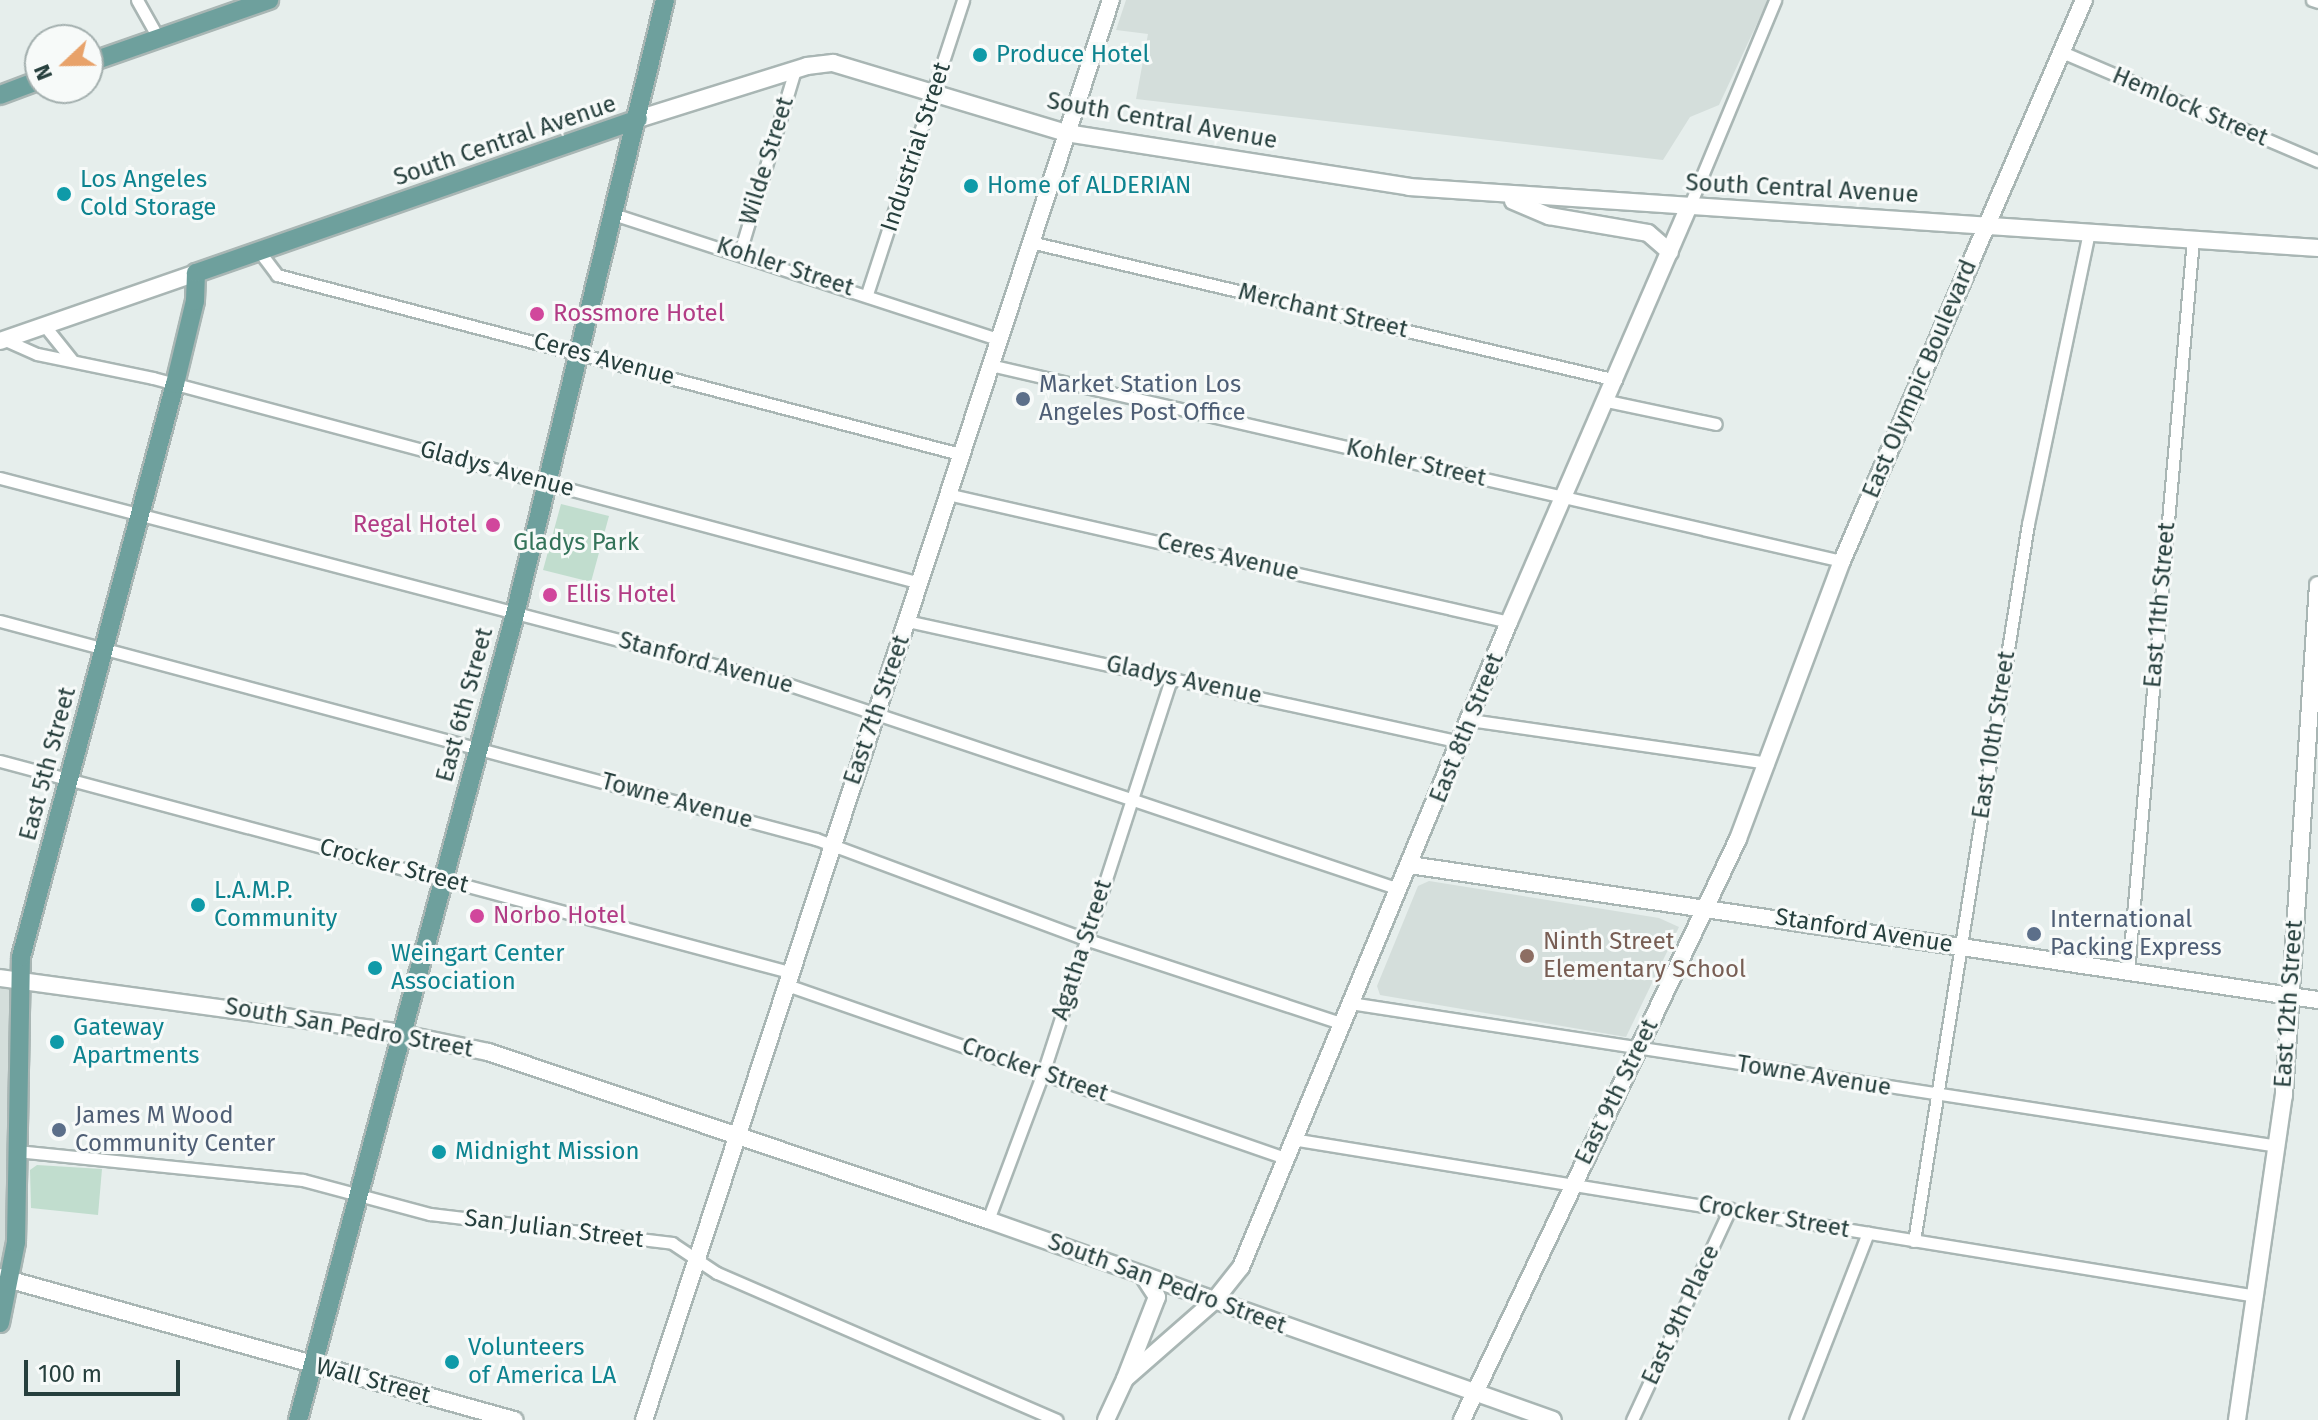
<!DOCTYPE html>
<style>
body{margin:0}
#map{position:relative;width:2318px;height:1420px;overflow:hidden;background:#e6eeec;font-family:"Fira Sans",sans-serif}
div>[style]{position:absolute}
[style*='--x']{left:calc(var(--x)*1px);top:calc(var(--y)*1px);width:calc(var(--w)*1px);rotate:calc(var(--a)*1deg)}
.built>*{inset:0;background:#d4dedb}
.green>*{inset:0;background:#c1ddce}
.roads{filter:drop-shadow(2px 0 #a9b6b4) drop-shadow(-2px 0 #a9b6b4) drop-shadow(0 2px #a9b6b4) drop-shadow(0 -2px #a9b6b4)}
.street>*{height:11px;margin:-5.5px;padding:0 5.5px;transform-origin:5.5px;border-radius:5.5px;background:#fff}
.secondary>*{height:16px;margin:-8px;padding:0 8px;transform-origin:8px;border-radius:8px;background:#fff}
.primary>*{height:18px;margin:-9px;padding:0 9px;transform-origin:9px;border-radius:9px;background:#6ea09d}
.dots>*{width:22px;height:22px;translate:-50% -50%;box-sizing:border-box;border:4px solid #f7faf9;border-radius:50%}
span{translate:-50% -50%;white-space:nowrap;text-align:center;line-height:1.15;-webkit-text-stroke:6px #f7faf9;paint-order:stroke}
.culture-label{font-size:24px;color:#0d838f}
.left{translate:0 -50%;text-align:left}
.street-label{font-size:24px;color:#263f3d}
.hotel-label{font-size:24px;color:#b23c85}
.right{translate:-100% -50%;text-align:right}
.service-label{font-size:24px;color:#4e5e75}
.park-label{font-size:24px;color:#337359}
.education-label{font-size:24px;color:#785e54}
.north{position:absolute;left:24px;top:24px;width:80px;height:80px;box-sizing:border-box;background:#f7faf9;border:2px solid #a3afae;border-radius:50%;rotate:248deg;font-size:22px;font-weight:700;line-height:32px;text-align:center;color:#263f3d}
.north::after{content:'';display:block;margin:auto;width:28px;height:36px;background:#e8a26a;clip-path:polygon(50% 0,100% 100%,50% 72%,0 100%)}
.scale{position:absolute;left:24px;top:1360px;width:156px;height:36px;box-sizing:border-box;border:4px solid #263f3d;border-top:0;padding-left:10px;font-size:24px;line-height:28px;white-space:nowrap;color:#263f3d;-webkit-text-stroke:6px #f7faf9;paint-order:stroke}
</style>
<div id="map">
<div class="built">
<div style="clip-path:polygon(1126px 0,1768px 0,1719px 105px,1690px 117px,1663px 160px,1136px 99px,1148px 34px,1116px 30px)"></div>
<div style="clip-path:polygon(1429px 881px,1659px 918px,1679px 927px,1626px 1037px,1380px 995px,1377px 986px,1418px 886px)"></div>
<div style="clip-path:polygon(0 970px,11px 971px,7px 1257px,0 1283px)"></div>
</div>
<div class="green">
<div style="clip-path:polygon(561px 504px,609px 516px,591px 582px,543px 570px)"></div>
<div style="clip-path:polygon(37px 1165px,102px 1169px,98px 1215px,31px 1208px,30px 1170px)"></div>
</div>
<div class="roads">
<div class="street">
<div style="--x:137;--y:0;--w:45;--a:60.6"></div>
<div style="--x:2312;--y:0;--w:6;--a:18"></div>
<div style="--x:2062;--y:52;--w:278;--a:23.1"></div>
<div style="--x:1689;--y:207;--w:224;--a:-67.4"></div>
<div style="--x:616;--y:215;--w:402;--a:18"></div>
<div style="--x:1030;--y:242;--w:602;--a:13.25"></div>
<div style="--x:259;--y:251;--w:30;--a:53"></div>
<div style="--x:277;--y:275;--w:706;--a:14.69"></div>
<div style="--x:740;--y:252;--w:190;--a:-73.2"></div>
<div style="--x:867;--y:294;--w:309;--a:-71.9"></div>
<div style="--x:44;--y:325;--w:45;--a:51.3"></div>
<div style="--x:3;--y:339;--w:37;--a:24"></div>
<div style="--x:37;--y:354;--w:118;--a:11.7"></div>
<div style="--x:153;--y:378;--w:794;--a:14.96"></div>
<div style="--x:990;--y:365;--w:874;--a:12.96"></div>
<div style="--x:1607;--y:401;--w:111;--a:11.9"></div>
<div style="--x:0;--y:478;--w:814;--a:14.67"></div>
<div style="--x:787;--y:684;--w:645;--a:18.52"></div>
<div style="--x:947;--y:494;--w:576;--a:12.83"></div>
<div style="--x:0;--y:621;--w:845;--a:14.96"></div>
<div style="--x:816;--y:839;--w:287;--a:20.4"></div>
<div style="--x:1085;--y:939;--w:269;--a:18.2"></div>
<div style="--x:907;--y:621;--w:566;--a:12.34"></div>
<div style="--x:1470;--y:720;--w:301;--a:8.2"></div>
<div style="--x:0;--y:761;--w:817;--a:14.97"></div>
<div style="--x:2128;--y:972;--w:736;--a:-84.93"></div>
<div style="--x:784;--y:984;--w:530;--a:19.15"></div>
<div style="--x:1350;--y:1003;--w:939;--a:8.76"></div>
<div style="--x:1292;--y:1139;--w:977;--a:9.25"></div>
<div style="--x:17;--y:1151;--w:287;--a:5.8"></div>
<div style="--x:303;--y:1180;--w:131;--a:15"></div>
<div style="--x:430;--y:1214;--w:244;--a:6.8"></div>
<div style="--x:672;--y:1243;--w:54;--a:33.7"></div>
<div style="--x:717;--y:1273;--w:370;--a:23.4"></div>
<div style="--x:988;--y:1220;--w:157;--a:-69.5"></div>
<div style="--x:1043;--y:1073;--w:415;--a:-72"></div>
<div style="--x:1914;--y:1241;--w:726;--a:-80.97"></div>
<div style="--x:2028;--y:524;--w:299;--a:-78.2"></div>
<div style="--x:1632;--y:1420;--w:233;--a:-65.1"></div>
<div style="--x:1795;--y:1420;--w:201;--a:-68.7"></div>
</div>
<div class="secondary">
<div style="--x:638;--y:119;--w:177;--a:-17.4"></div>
<div style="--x:807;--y:66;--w:26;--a:-7"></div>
<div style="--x:833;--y:63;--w:243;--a:16.7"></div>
<div style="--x:1066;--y:133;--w:347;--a:8.9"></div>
<div style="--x:1409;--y:187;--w:911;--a:3.84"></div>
<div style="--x:1513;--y:201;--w:39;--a:23"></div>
<div style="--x:1549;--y:216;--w:100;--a:9.7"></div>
<div style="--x:1648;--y:233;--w:29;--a:41"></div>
<div style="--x:0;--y:341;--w:207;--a:-19.1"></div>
<div style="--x:1410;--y:865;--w:918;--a:8.46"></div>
<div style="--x:0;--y:978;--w:392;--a:7.8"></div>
<div style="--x:388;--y:1031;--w:102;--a:11.9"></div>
<div style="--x:488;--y:1052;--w:527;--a:18.57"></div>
<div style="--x:988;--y:1220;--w:599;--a:19.49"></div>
<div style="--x:0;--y:1277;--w:534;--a:15.55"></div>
<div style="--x:1125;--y:1379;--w:88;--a:-68.7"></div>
<div style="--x:1157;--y:1297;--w:24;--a:-123"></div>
<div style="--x:644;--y:1420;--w:1495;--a:-71.8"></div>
<div style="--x:1106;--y:1420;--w:45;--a:-65.1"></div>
<div style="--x:1125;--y:1379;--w:118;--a:-41.2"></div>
<div style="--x:1214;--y:1301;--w:43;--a:-51.5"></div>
<div style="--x:1241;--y:1267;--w:698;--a:-67.44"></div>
<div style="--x:1509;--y:622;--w:452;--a:-66.6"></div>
<div style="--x:1462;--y:1420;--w:643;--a:-64.59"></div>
<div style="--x:1738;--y:839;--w:297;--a:-69.5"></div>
<div style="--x:1842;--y:561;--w:611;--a:-66.67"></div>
<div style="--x:2237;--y:1420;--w:328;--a:-81.8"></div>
<div style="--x:2284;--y:1095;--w:511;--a:-86.19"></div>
</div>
<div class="primary">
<div style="--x:88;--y:63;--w:192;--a:-19.2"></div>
<div style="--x:0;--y:95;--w:43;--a:-20.6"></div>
<div style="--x:0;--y:1323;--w:83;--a:-78.8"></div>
<div style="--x:16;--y:1242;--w:285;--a:-89"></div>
<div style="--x:21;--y:957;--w:593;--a:-74.96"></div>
<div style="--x:175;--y:384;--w:85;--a:-76.5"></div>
<div style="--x:195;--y:301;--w:28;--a:-88"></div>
<div style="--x:196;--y:273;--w:468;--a:-19.2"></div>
<div style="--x:298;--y:1420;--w:835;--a:-74.93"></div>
<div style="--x:515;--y:614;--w:632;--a:-76.27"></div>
</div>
</div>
<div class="dots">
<div style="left:980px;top:55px;background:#0f9aa8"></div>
<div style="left:971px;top:186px;background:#0f9aa8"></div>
<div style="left:64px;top:194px;background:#0f9aa8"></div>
<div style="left:537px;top:314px;background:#d1479c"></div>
<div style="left:1023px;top:399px;background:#5c6f8a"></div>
<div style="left:493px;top:525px;background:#d1479c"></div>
<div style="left:550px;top:595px;background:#d1479c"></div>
<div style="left:198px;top:905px;background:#0f9aa8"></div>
<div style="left:477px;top:916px;background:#d1479c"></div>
<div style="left:2034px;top:934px;background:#5c6f8a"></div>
<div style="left:1527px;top:956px;background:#8d6e63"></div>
<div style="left:375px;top:968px;background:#0f9aa8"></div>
<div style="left:57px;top:1042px;background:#0f9aa8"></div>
<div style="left:59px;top:1130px;background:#5c6f8a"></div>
<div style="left:439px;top:1152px;background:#0f9aa8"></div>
<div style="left:452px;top:1362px;background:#0f9aa8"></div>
</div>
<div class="culture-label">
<span class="left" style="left:996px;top:55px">Produce Hotel</span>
<span class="left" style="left:80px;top:194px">Los Angeles<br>Cold Storage</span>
<span class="left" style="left:987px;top:186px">Home of ALDERIAN</span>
<span class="left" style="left:214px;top:905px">L.A.M.P.<br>Community</span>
<span class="left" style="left:391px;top:968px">Weingart Center<br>Association</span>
<span class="left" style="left:73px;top:1042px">Gateway<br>Apartments</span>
<span class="left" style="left:455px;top:1152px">Midnight Mission</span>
<span class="left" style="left:468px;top:1362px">Volunteers<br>of America LA</span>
</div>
<div class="street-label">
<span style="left:2190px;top:107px;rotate:23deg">Hemlock Street</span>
<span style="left:1162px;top:121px;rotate:10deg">South Central Avenue</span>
<span style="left:505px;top:141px;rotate:-19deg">South Central Avenue</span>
<span style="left:916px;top:147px;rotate:-72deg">Industrial Street</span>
<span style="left:767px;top:161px;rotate:-73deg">Wilde Street</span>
<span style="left:1802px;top:189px;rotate:3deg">South Central Avenue</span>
<span style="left:785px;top:267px;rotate:18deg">Kohler Street</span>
<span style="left:1323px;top:311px;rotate:13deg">Merchant Street</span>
<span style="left:604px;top:359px;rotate:15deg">Ceres Avenue</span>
<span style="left:1920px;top:379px;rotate:-67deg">East Olympic Boulevard</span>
<span style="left:1416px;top:463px;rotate:13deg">Kohler Street</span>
<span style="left:497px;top:469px;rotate:15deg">Gladys Avenue</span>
<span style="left:1228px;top:557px;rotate:13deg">Ceres Avenue</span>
<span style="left:2160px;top:605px;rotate:-85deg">East 11th Street</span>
<span style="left:706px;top:663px;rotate:15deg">Stanford Avenue</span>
<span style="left:1184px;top:680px;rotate:12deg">Gladys Avenue</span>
<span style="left:465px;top:705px;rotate:-75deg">East 6th Street</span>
<span style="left:877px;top:710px;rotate:-71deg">East 7th Street</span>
<span style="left:1467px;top:728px;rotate:-68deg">East 8th Street</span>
<span style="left:1994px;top:735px;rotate:-81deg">East 10th Street</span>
<span style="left:48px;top:764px;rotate:-75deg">East 5th Street</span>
<span style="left:677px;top:801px;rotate:15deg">Towne Avenue</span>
<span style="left:394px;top:866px;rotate:15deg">Crocker Street</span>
<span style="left:1864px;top:931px;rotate:9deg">Stanford Avenue</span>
<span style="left:1082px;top:950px;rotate:-72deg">Agatha Street</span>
<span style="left:2289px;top:1004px;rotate:-86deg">East 12th Street</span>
<span style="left:349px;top:1028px;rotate:10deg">South San Pedro Street</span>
<span style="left:1035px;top:1070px;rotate:19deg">Crocker Street</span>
<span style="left:1814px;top:1076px;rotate:9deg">Towne Avenue</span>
<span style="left:1617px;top:1092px;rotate:-64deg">East 9th Street</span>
<span style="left:1774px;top:1217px;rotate:10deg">Crocker Street</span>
<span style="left:554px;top:1229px;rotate:7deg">San Julian Street</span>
<span style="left:1167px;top:1284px;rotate:20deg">South San Pedro Street</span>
<span style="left:1681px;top:1315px;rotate:-65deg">East 9th Place</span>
<span style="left:373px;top:1381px;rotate:15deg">Wall Street</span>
</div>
<div class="hotel-label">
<span class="left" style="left:553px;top:314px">Rossmore Hotel</span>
<span class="right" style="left:477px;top:525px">Regal Hotel</span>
<span class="left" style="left:566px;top:595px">Ellis Hotel</span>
<span class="left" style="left:493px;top:916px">Norbo Hotel</span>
</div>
<div class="service-label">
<span class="left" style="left:1039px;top:399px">Market Station Los<br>Angeles Post Office</span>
<span class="left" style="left:2050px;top:934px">International<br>Packing Express</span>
<span class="left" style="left:75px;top:1130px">James M Wood<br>Community Center</span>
</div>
<div class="park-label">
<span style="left:576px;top:543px">Gladys Park</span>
</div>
<div class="education-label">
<span class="left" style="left:1543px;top:956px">Ninth Street<br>Elementary School</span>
</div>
<div class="north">N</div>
<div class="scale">100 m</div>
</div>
